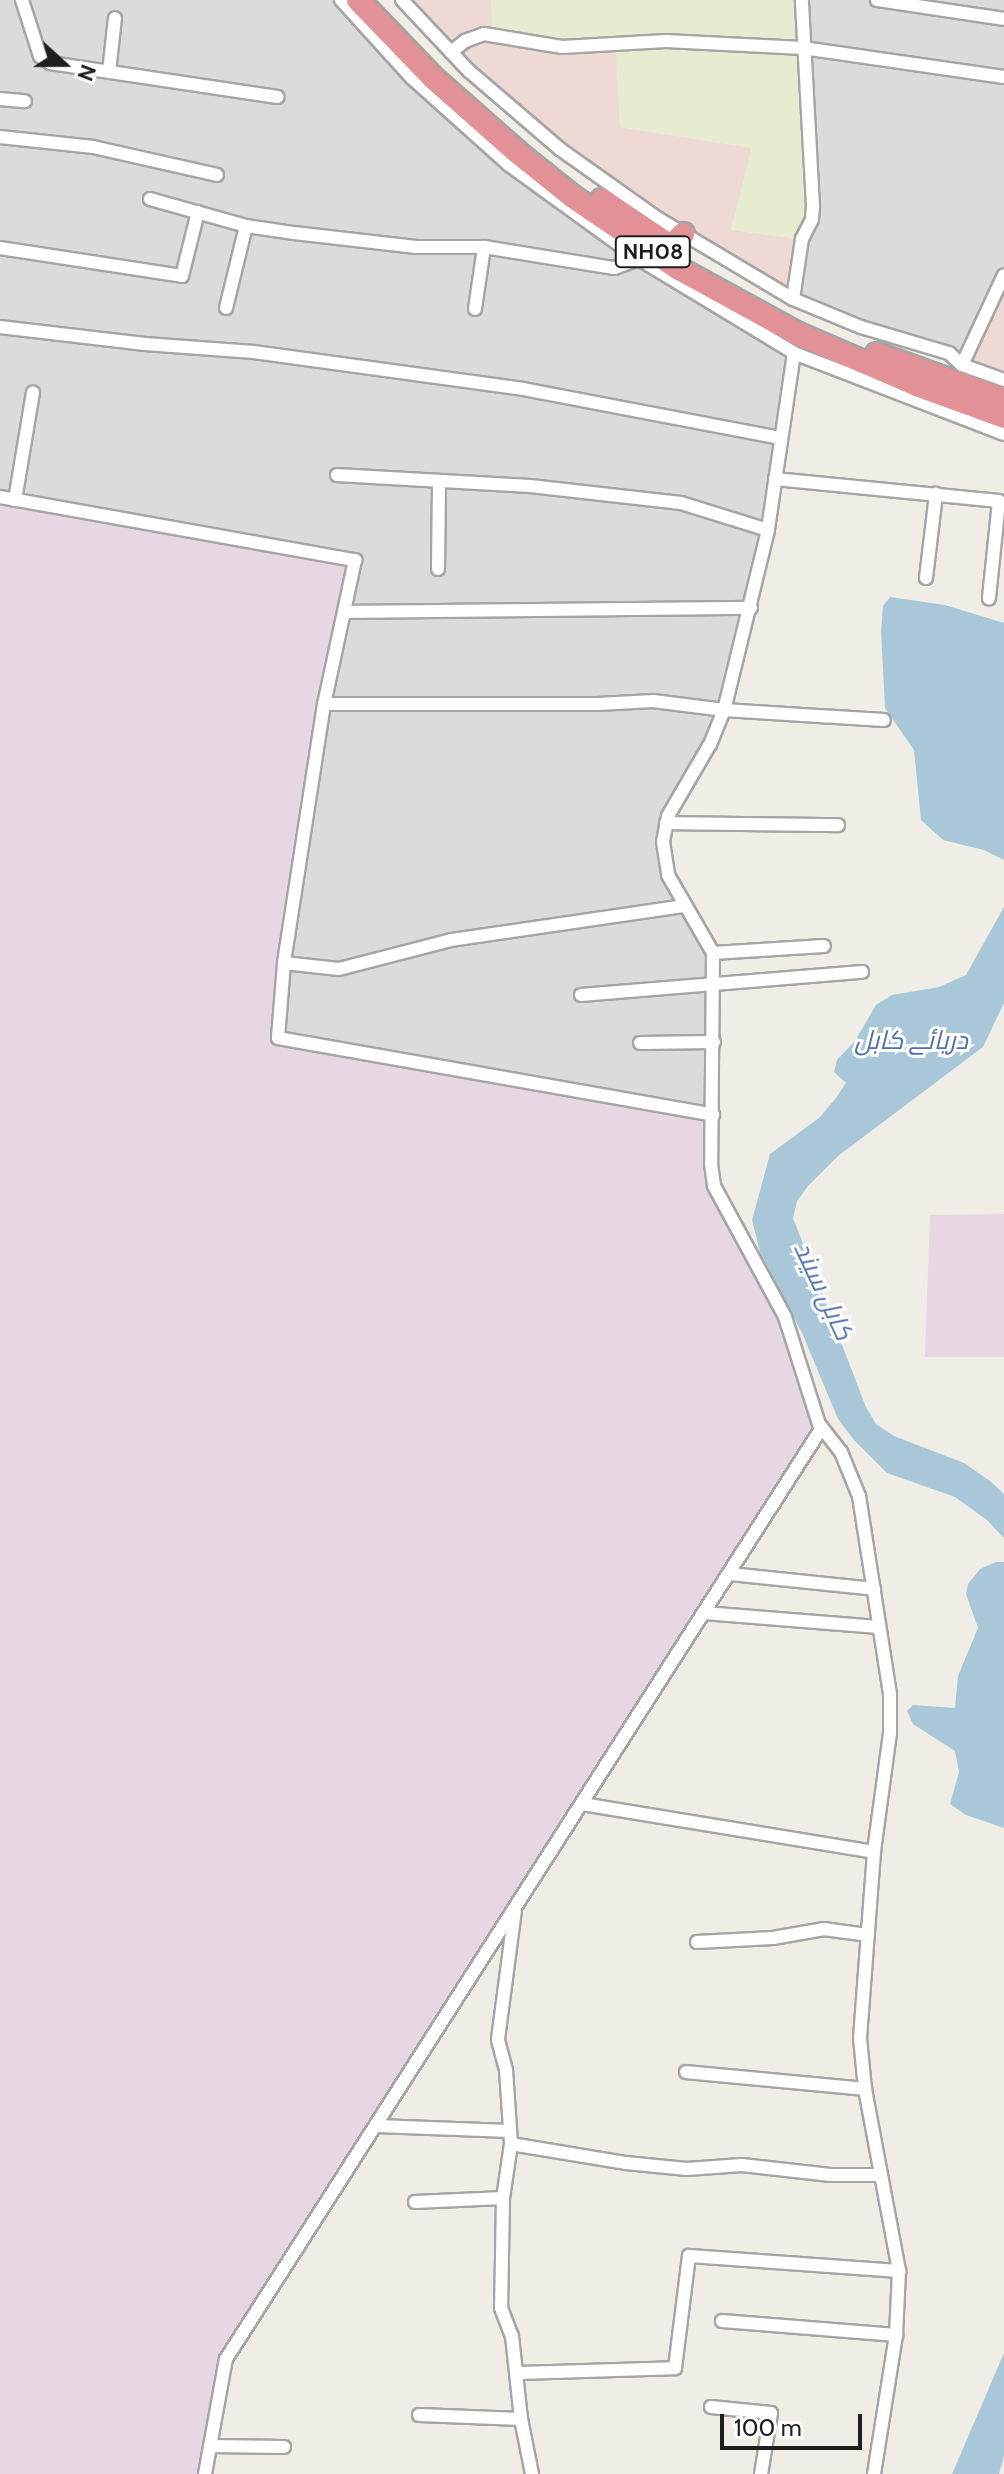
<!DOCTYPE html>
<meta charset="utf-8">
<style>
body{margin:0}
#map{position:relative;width:1004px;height:2474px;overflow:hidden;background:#efede5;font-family:Cabin,Cairo,sans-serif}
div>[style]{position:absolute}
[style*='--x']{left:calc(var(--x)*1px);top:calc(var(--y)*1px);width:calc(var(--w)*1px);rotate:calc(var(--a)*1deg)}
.residential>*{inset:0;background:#dcdbdb}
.commercial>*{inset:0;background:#efd9d5}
.industrial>*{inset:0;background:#e7d7e2}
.farmland>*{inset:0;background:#e7ecd1}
.water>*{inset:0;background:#a8c8da}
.roads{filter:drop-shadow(2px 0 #a5a5a5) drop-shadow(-2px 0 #a5a5a5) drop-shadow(0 2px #a5a5a5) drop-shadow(0 -2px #a5a5a5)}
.street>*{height:12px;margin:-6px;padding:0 6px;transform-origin:6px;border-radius:6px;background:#fff}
.highway>*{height:22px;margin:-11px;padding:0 11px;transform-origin:11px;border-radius:11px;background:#e29196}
span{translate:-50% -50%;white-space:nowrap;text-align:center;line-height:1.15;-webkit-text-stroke:6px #fff;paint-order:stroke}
.shield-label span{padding:2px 6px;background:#fff;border:2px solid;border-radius:6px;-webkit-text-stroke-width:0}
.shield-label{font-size:22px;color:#1e1e1e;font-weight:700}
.water-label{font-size:26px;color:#5071a9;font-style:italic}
.north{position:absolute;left:24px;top:24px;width:80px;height:80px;-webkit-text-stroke:6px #fff;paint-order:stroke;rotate:111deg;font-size:22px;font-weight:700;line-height:32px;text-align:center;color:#1e1e1e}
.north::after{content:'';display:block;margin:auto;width:28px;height:36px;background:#1e1e1e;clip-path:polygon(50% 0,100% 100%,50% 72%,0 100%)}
.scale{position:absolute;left:720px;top:2414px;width:142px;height:36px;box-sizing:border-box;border:4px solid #1e1e1e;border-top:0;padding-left:10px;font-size:24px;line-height:28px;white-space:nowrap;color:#1e1e1e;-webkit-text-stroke:6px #fff;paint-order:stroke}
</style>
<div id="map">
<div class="residential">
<div style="clip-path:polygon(0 0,341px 0,412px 78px,794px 353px,768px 530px,724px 710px,676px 801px,664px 858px,713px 953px,713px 1115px,278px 1038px,324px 704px,355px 565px,0 497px)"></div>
<div style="clip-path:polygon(802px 0,1004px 0,1004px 275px,962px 365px,949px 353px,793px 299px)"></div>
</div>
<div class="commercial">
<div style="clip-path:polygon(402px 0,491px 0,493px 34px,616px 46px,620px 127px,752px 148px,731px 230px,802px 239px,793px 299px,560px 149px)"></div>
<div style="clip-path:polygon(1004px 282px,1004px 380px,962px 365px)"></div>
</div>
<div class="industrial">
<div style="clip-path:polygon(0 500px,347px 558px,275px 1035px,713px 1115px,714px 1186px,785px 1317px,819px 1424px,218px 2357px,198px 2474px,0 2474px)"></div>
<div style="clip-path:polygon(1004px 1214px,1004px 1357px,925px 1357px,930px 1215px)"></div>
</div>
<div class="farmland">
<div style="clip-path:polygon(491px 0,802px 0,813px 206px,802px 239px,731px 230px,752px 148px,620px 127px,616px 46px,493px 34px)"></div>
</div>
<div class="water">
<div style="clip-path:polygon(890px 597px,945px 605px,1004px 623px,1004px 860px,984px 850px,943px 840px,921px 820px,914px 750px,885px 708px,881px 631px,883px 606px)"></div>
<div style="clip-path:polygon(1004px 907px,1004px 1003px,983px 1047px,838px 1156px,808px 1186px,797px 1201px,793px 1218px,866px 1407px,876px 1424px,894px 1436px,964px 1463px,990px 1481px,1004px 1494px,1004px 1538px,987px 1520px,955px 1497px,887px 1473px,854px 1440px,838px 1419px,803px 1335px,760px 1252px,752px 1220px,770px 1154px,819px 1118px,836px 1098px,846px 1083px,834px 1072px,837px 1060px,855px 1041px,876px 1005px,892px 995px,939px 987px,966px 975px)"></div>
<div style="clip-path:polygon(996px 1562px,1004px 1562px,1004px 1828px,966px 1815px,950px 1804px,959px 1772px,955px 1751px,913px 1724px,907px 1711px,913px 1705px,955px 1708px,958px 1676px,978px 1628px,966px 1594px,968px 1584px,980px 1569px)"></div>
<div style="clip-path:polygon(1004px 2353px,1004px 2456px,999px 2474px,952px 2474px)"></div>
</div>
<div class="roads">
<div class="street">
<div style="--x:22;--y:0;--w:59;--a:72.2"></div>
<div style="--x:40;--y:56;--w:12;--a:35"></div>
<div style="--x:50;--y:63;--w:230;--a:8.5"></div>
<div style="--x:341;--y:0;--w:105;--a:47.7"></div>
<div style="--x:412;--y:78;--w:130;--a:41.9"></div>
<div style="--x:509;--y:165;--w:160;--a:35.9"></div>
<div style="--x:639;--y:259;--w:181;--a:31.2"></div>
<div style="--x:794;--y:353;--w:225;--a:21.1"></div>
<div style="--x:402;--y:0;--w:98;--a:46.7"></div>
<div style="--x:469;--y:71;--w:120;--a:40.6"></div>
<div style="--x:560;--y:149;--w:119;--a:35.4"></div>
<div style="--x:657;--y:218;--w:158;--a:30.8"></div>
<div style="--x:793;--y:299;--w:74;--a:22.4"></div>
<div style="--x:861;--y:327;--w:92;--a:16.5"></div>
<div style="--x:949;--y:353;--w:18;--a:43"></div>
<div style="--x:962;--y:365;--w:45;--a:19.7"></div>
<div style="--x:877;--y:0;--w:128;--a:8.5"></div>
<div style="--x:451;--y:52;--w:18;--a:-38"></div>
<div style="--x:465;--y:41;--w:20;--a:-20"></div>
<div style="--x:484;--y:34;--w:79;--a:9.5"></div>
<div style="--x:562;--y:47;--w:104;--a:-3.3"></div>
<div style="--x:666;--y:41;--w:137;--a:2.9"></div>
<div style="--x:803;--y:48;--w:203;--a:8.2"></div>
<div style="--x:109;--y:72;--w:54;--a:-83.7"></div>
<div style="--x:0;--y:99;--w:25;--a:5"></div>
<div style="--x:0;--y:137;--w:94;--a:6.1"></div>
<div style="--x:93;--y:147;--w:127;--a:12.7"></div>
<div style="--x:150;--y:199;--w:100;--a:15.7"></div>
<div style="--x:246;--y:226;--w:49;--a:8.3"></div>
<div style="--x:294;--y:233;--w:123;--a:6.5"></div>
<div style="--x:416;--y:247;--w:68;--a:0"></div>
<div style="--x:484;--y:247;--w:132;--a:9.2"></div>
<div style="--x:614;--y:268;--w:27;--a:-20"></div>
<div style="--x:0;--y:248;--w:184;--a:8.7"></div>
<div style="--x:182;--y:276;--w:66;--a:-76"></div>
<div style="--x:793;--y:299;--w:61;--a:-81.5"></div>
<div style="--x:802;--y:239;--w:22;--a:-63"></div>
<div style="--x:812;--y:219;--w:13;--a:-86"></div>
<div style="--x:813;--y:206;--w:206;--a:-93.1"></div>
<div style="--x:226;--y:308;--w:84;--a:-76.3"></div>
<div style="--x:475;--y:309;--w:63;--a:-81.7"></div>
<div style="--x:0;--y:327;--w:146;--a:6.7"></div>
<div style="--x:145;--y:344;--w:109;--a:4.2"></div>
<div style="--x:254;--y:352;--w:272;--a:7.8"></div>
<div style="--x:523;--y:389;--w:262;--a:10.8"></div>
<div style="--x:794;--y:353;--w:179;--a:98.4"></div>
<div style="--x:768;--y:530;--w:185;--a:103.7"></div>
<div style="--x:724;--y:710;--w:37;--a:112"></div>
<div style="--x:710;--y:744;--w:83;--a:120.3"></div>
<div style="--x:668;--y:816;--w:26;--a:101"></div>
<div style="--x:663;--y:842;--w:33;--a:81"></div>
<div style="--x:668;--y:875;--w:90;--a:60"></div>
<div style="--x:713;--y:953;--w:211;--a:90.5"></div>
<div style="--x:711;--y:1164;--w:22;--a:82"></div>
<div style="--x:714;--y:1186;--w:149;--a:61.5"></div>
<div style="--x:785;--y:1317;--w:112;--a:72.4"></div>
<div style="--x:819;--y:1424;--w:36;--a:52"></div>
<div style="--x:841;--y:1452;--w:48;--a:67.8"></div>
<div style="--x:859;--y:1496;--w:200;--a:81.1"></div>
<div style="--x:890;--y:1694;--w:39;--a:90"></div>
<div style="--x:890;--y:1733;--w:120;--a:97.7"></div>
<div style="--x:874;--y:1852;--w:187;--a:94.3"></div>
<div style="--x:860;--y:2038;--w:51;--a:84.4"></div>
<div style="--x:865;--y:2089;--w:185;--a:79.4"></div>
<div style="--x:899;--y:2271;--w:64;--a:92.7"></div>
<div style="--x:896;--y:2335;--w:141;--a:99"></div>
<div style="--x:962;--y:365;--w:99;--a:-65"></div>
<div style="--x:337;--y:475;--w:193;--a:3.3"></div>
<div style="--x:530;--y:486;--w:152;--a:6.4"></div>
<div style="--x:681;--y:503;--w:91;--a:17.2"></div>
<div style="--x:775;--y:479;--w:225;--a:5.6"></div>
<div style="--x:999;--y:501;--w:98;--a:95.9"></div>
<div style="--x:0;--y:497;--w:361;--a:10.1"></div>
<div style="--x:355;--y:560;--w:147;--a:102.1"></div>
<div style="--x:324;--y:704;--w:262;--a:98.8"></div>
<div style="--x:284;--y:963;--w:75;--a:94.6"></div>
<div style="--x:278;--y:1038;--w:442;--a:10"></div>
<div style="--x:15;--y:500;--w:109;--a:-80.5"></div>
<div style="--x:438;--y:569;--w:86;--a:-89.3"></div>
<div style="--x:926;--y:578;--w:85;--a:-83.2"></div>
<div style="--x:344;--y:612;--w:407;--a:-0.6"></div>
<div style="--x:324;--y:704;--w:274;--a:0"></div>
<div style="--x:598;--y:704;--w:55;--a:-3.1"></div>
<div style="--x:653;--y:701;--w:72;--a:7.2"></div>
<div style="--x:724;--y:710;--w:160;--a:3.6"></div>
<div style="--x:666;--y:823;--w:172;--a:0.7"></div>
<div style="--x:713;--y:953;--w:111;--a:-3.6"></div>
<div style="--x:284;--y:963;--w:55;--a:6.2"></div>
<div style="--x:339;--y:969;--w:116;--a:-14.5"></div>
<div style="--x:451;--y:940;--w:234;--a:-8.3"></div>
<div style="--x:581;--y:995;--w:282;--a:-4.7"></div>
<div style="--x:640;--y:1043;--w:74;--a:-0.8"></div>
<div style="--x:730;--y:1574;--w:145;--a:5.9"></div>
<div style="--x:704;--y:1613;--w:175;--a:4.6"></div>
<div style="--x:582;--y:1804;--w:296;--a:9.3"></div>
<div style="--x:515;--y:1910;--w:131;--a:97.5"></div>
<div style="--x:498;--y:2040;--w:31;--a:75"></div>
<div style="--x:506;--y:2070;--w:74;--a:86.1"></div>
<div style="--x:511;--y:2144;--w:55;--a:98.4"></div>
<div style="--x:503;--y:2198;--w:110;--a:91"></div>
<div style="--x:501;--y:2308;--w:30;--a:69"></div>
<div style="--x:512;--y:2336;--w:83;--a:83.8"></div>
<div style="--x:521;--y:2419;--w:56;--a:78.7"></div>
<div style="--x:697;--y:1942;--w:76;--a:-3"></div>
<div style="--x:773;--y:1938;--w:52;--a:-10"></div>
<div style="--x:824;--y:1929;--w:43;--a:7.9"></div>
<div style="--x:686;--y:2072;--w:180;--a:5.4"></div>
<div style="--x:376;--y:2126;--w:134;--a:2.1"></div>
<div style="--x:511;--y:2144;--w:117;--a:9.4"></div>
<div style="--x:626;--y:2163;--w:61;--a:5.6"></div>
<div style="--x:687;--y:2169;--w:55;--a:-4.2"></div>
<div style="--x:742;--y:2165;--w:89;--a:6.5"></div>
<div style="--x:830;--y:2175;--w:51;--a:0"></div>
<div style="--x:415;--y:2202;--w:88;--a:-2.6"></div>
<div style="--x:722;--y:2321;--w:175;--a:4.6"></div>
<div style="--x:518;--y:2373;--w:157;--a:-1.8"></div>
<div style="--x:675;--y:2368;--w:113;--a:-82.9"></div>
<div style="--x:689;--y:2256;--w:211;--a:4.1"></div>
<div style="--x:711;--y:2407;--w:60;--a:5.7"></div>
<div style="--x:771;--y:2413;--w:62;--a:99.3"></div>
<div style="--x:419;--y:2415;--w:102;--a:2.2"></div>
<div style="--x:210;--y:2446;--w:74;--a:0.8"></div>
<div style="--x:205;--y:2474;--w:117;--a:-79.7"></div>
<div style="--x:226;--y:2359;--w:1104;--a:-57.39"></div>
</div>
<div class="highway">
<div style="--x:358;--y:0;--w:108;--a:46.1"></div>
<div style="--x:433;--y:78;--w:113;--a:41.4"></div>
<div style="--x:518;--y:153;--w:70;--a:38.7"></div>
<div style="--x:573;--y:197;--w:128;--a:34.2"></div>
<div style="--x:679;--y:269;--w:133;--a:28.7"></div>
<div style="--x:796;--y:333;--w:134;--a:23.3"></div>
<div style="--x:919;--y:386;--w:90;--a:20"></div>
<div style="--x:602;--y:200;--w:73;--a:33.9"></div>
<div style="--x:671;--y:246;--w:17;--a:-45"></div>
<div style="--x:877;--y:354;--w:135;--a:19.9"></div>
</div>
</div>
<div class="shield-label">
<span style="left:653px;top:252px">NH08</span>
</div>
<div class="water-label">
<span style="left:911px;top:1041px">دریائے کابل</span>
<span style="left:823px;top:1291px;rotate:65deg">کابل سيند</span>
</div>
<div class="north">N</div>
<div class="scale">100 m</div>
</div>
